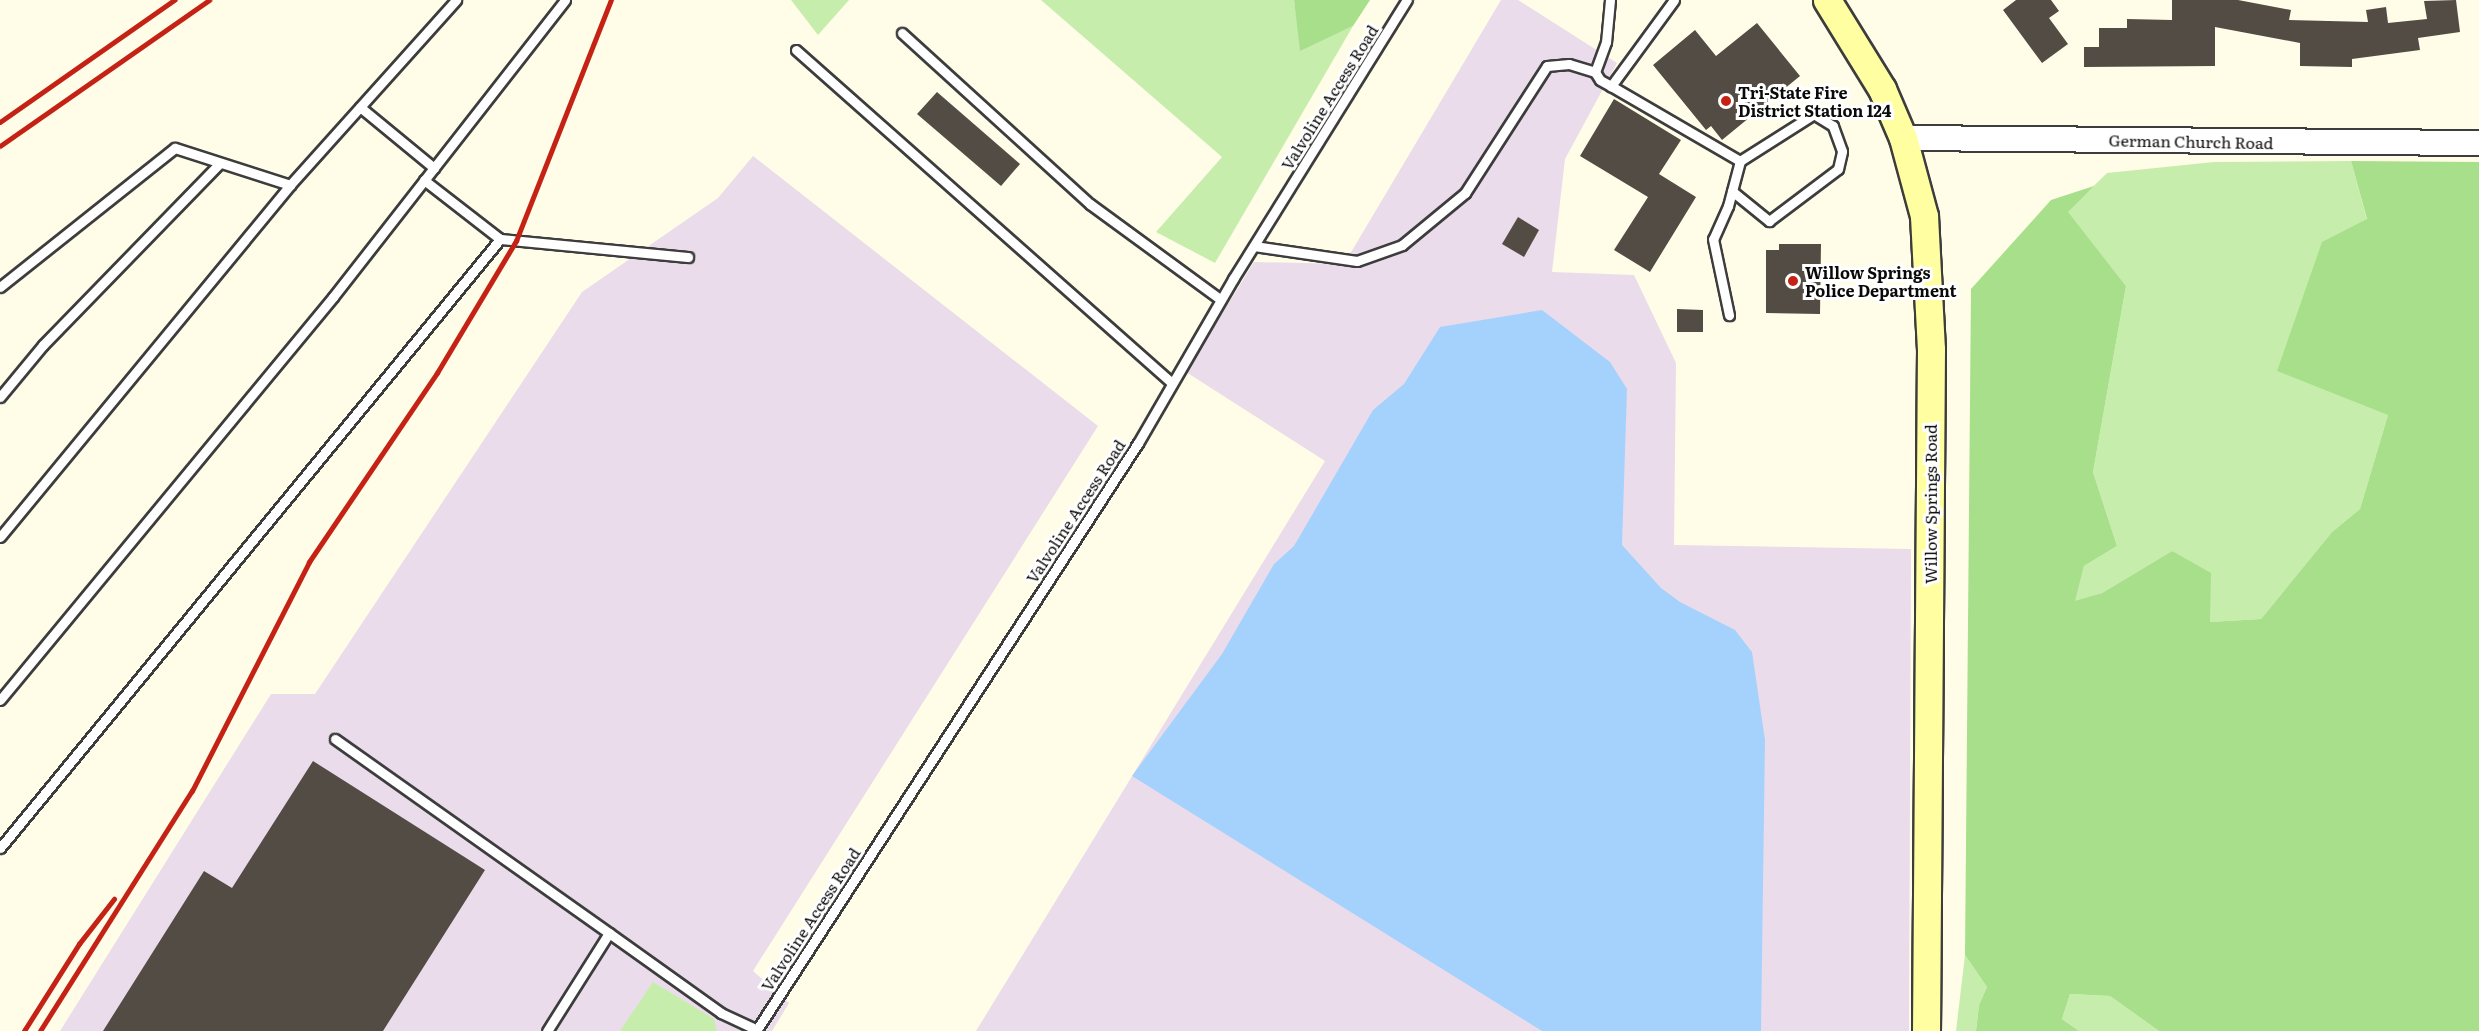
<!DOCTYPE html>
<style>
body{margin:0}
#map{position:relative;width:2479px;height:1031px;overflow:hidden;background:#fffde7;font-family:Literata,serif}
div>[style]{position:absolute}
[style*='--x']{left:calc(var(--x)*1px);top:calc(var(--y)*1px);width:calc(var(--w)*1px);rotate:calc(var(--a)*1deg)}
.industrial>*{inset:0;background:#eadcea}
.green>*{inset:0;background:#c7edad}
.forest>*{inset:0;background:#a7df8b}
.water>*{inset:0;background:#a5d2fc}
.building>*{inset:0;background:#534c45}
.roads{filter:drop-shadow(2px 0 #3d3d3d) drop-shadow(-2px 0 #3d3d3d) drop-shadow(0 2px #3d3d3d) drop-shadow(0 -2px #3d3d3d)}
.service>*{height:9px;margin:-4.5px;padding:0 4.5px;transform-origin:4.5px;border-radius:4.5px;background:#fff}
.tertiary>*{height:24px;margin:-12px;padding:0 12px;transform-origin:12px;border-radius:12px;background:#fff}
.secondary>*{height:27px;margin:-13.5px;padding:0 13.5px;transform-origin:13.5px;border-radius:13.5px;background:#ffffa2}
.rail>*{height:4.5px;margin:-2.25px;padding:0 2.25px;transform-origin:2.25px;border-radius:2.25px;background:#c52216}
.dots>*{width:16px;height:16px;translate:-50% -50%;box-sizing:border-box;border:3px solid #fff;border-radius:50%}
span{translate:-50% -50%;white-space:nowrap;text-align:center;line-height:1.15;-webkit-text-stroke:6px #fff;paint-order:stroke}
.poi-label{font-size:16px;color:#0a0a0a;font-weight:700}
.left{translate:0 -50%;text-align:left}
.street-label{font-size:16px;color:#0a0a0a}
</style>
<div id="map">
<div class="industrial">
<div style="clip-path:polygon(1501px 0,1518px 0,1617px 63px,1565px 159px,1552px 272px,1634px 275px,1676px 363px,1674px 545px,1911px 549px,1909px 1031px,976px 1031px,1325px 461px,1186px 372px,1254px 262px,1344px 264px)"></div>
<div style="clip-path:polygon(753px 156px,1098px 426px,753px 971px,789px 1003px,772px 1031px,60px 1031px,271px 694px,315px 694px,582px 292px,718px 198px)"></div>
</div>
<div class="green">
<div style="clip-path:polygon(791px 0,849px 0,818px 35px)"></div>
<div style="clip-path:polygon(1041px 0,1294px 0,1301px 50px,1353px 26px,1215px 263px,1156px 232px,1222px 157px)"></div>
<div style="clip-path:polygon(2351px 161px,2367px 220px,2388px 415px,2360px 509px,2332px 532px,2261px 619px,2210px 622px,2172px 551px,2102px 593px,2074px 602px,2084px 566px,2117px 546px,2093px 472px,2126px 286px,2067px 212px,2107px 173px,2214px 162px)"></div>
<div style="clip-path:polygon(1965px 955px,1987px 987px,1979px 1005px,1976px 1031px,1956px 1031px)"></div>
<div style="clip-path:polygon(653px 982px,714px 1019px,717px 1031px,620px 1031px)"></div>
<div style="clip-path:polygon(2070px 994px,2110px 996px,2159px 1031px,2079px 1031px,2062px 1019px)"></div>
</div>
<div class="forest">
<div style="clip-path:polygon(1294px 0,1370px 0,1353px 26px,1300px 51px)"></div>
<div style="clip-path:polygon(2351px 161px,2479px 162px,2479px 1031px,2159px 1031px,2110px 996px,2070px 994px,2062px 1019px,2079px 1031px,1976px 1031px,1979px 1005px,1987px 987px,1965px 955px,1971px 289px,2051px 200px,2094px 186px,2068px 212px,2126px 286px,2093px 472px,2117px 546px,2084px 566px,2075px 601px,2102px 593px,2172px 551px,2211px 573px,2210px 622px,2261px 619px,2332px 532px,2360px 509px,2388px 415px,2277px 371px,2322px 242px,2367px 219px)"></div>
</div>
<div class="water">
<div style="clip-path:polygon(1542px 310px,1610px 362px,1627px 389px,1622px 545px,1661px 588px,1680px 602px,1735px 630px,1752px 652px,1765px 740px,1761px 1031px,1542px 1031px,1132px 776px,1222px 654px,1274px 564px,1294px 546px,1373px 410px,1404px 384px,1440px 327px)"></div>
</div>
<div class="building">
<div style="clip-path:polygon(2016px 0,2051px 0,2059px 11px,2049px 18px,2068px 44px,2042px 63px,2003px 10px)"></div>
<div style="clip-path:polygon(2172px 0,2238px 0,2291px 10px,2289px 20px,2368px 22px,2366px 10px,2386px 7px,2388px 23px,2427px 19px,2424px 1px,2456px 0,2460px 32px,2418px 38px,2420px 50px,2352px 59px,2352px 67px,2300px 66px,2300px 43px,2215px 27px,2215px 66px,2084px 67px,2084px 47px,2099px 47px,2099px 28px,2127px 28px,2127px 19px,2172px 20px)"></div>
<div style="clip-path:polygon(1757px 23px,1800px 76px,1722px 140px,1711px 126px,1706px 130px,1653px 65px,1695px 30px,1716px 56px)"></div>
<div style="clip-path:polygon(937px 92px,1020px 164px,1001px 186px,917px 114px)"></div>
<div style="clip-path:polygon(1614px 99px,1681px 140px,1659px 174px,1696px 197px,1650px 272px,1614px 250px,1648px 197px,1580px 156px)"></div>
<div style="clip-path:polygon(1518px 217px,1539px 230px,1524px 257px,1502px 244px)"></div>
<div style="clip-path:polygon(1779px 244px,1821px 244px,1820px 314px,1766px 313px,1766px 250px,1779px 250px)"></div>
<div style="clip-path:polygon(1677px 309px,1703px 310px,1703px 332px,1677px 332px)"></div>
<div style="clip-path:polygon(313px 761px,485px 870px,383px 1031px,103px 1031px,204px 871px,232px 888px)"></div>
</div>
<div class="roads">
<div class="service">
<div style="--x:1610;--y:0;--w:42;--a:95.4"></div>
<div style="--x:1606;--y:42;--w:32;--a:110"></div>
<div style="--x:1595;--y:72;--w:9;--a:58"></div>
<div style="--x:1600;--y:80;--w:13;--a:29"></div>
<div style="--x:1674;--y:0;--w:107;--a:126.2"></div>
<div style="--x:1611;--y:86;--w:149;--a:30.2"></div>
<div style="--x:1740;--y:161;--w:47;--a:104.9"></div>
<div style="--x:1728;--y:206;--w:36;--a:114"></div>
<div style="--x:1713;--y:239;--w:78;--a:78.1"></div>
<div style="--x:902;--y:33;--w:254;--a:42.3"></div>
<div style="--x:1090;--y:204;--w:162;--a:36.2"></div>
<div style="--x:796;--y:50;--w:502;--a:41.53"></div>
<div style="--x:360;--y:107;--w:96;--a:39.5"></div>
<div style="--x:424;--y:180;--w:96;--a:37.8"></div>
<div style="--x:500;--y:239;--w:189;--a:5.5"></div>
<div style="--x:1732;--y:191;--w:48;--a:39"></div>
<div style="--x:1769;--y:221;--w:86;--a:-37"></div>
<div style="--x:1838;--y:169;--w:18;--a:-77"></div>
<div style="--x:1842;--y:151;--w:27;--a:-110"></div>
<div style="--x:1833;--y:126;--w:22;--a:-148"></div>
<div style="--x:1814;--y:114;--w:88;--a:147.6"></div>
<div style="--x:1254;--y:246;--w:104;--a:8.3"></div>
<div style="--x:1357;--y:261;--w:48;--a:-19.6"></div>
<div style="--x:1402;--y:245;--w:82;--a:-39.5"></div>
<div style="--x:1465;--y:193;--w:151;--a:-57.2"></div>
<div style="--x:1547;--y:66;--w:22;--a:-5"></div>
<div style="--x:1569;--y:64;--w:27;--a:17"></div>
<div style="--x:0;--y:287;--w:223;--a:-38.5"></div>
<div style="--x:175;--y:148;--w:121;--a:17.8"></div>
<div style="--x:0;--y:397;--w:67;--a:-50.4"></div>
<div style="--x:43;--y:345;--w:254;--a:-45.8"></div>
<div style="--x:0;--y:537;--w:456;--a:-50.5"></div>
<div style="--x:290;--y:185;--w:249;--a:-48.1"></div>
<div style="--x:0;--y:700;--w:523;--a:-50.43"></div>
<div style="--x:333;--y:297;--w:377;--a:-52"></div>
<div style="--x:335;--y:739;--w:336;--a:35.3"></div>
<div style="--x:609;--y:933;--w:116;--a:122.3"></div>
<div style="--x:0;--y:848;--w:788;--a:-50.61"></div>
<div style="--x:609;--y:933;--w:138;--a:35.5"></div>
<div style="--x:721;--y:1013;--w:40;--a:25"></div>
<div style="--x:756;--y:1031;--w:701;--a:-56.99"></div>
<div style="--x:1138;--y:443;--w:190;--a:-59.9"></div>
<div style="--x:1233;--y:279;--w:329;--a:-58.1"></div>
</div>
<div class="tertiary">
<div style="--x:1903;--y:138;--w:576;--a:0.5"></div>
</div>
<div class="secondary">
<div style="--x:1827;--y:0;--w:105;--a:58.3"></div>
<div style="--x:1882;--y:89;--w:53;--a:66.8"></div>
<div style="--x:1903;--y:138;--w:81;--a:74.9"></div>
<div style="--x:1924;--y:216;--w:133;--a:87"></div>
<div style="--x:1931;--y:349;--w:682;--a:90.42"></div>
</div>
</div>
<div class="rail">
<div style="--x:0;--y:122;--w:213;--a:-35"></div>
<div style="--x:0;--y:146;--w:255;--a:-34.9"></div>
<div style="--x:24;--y:1031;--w:103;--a:-57.7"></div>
<div style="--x:79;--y:944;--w:57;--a:-52.1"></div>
<div style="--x:40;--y:1031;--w:284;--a:-57.7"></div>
<div style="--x:192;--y:791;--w:257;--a:-62.9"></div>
<div style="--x:309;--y:562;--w:228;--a:-55.9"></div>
<div style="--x:437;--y:373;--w:154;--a:-59.1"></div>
<div style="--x:516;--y:241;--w:259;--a:-68.5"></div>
</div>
<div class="dots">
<div style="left:1726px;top:101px;background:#c52216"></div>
<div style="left:1793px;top:281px;background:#c52216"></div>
</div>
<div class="poi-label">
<span class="left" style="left:1738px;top:101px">Tri-State Fire<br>District Station 124</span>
<span class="left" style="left:1805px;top:281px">Willow Springs<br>Police Department</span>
</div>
<div class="street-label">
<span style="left:1329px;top:97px;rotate:-58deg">Valvoline Access Road</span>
<span style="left:2191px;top:141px;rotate:1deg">German Church Road</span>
<span style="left:1930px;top:504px;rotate:-90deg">Willow Springs Road</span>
<span style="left:1075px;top:511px;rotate:-57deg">Valvoline Access Road</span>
<span style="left:810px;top:919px;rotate:-57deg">Valvoline Access Road</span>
</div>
</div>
